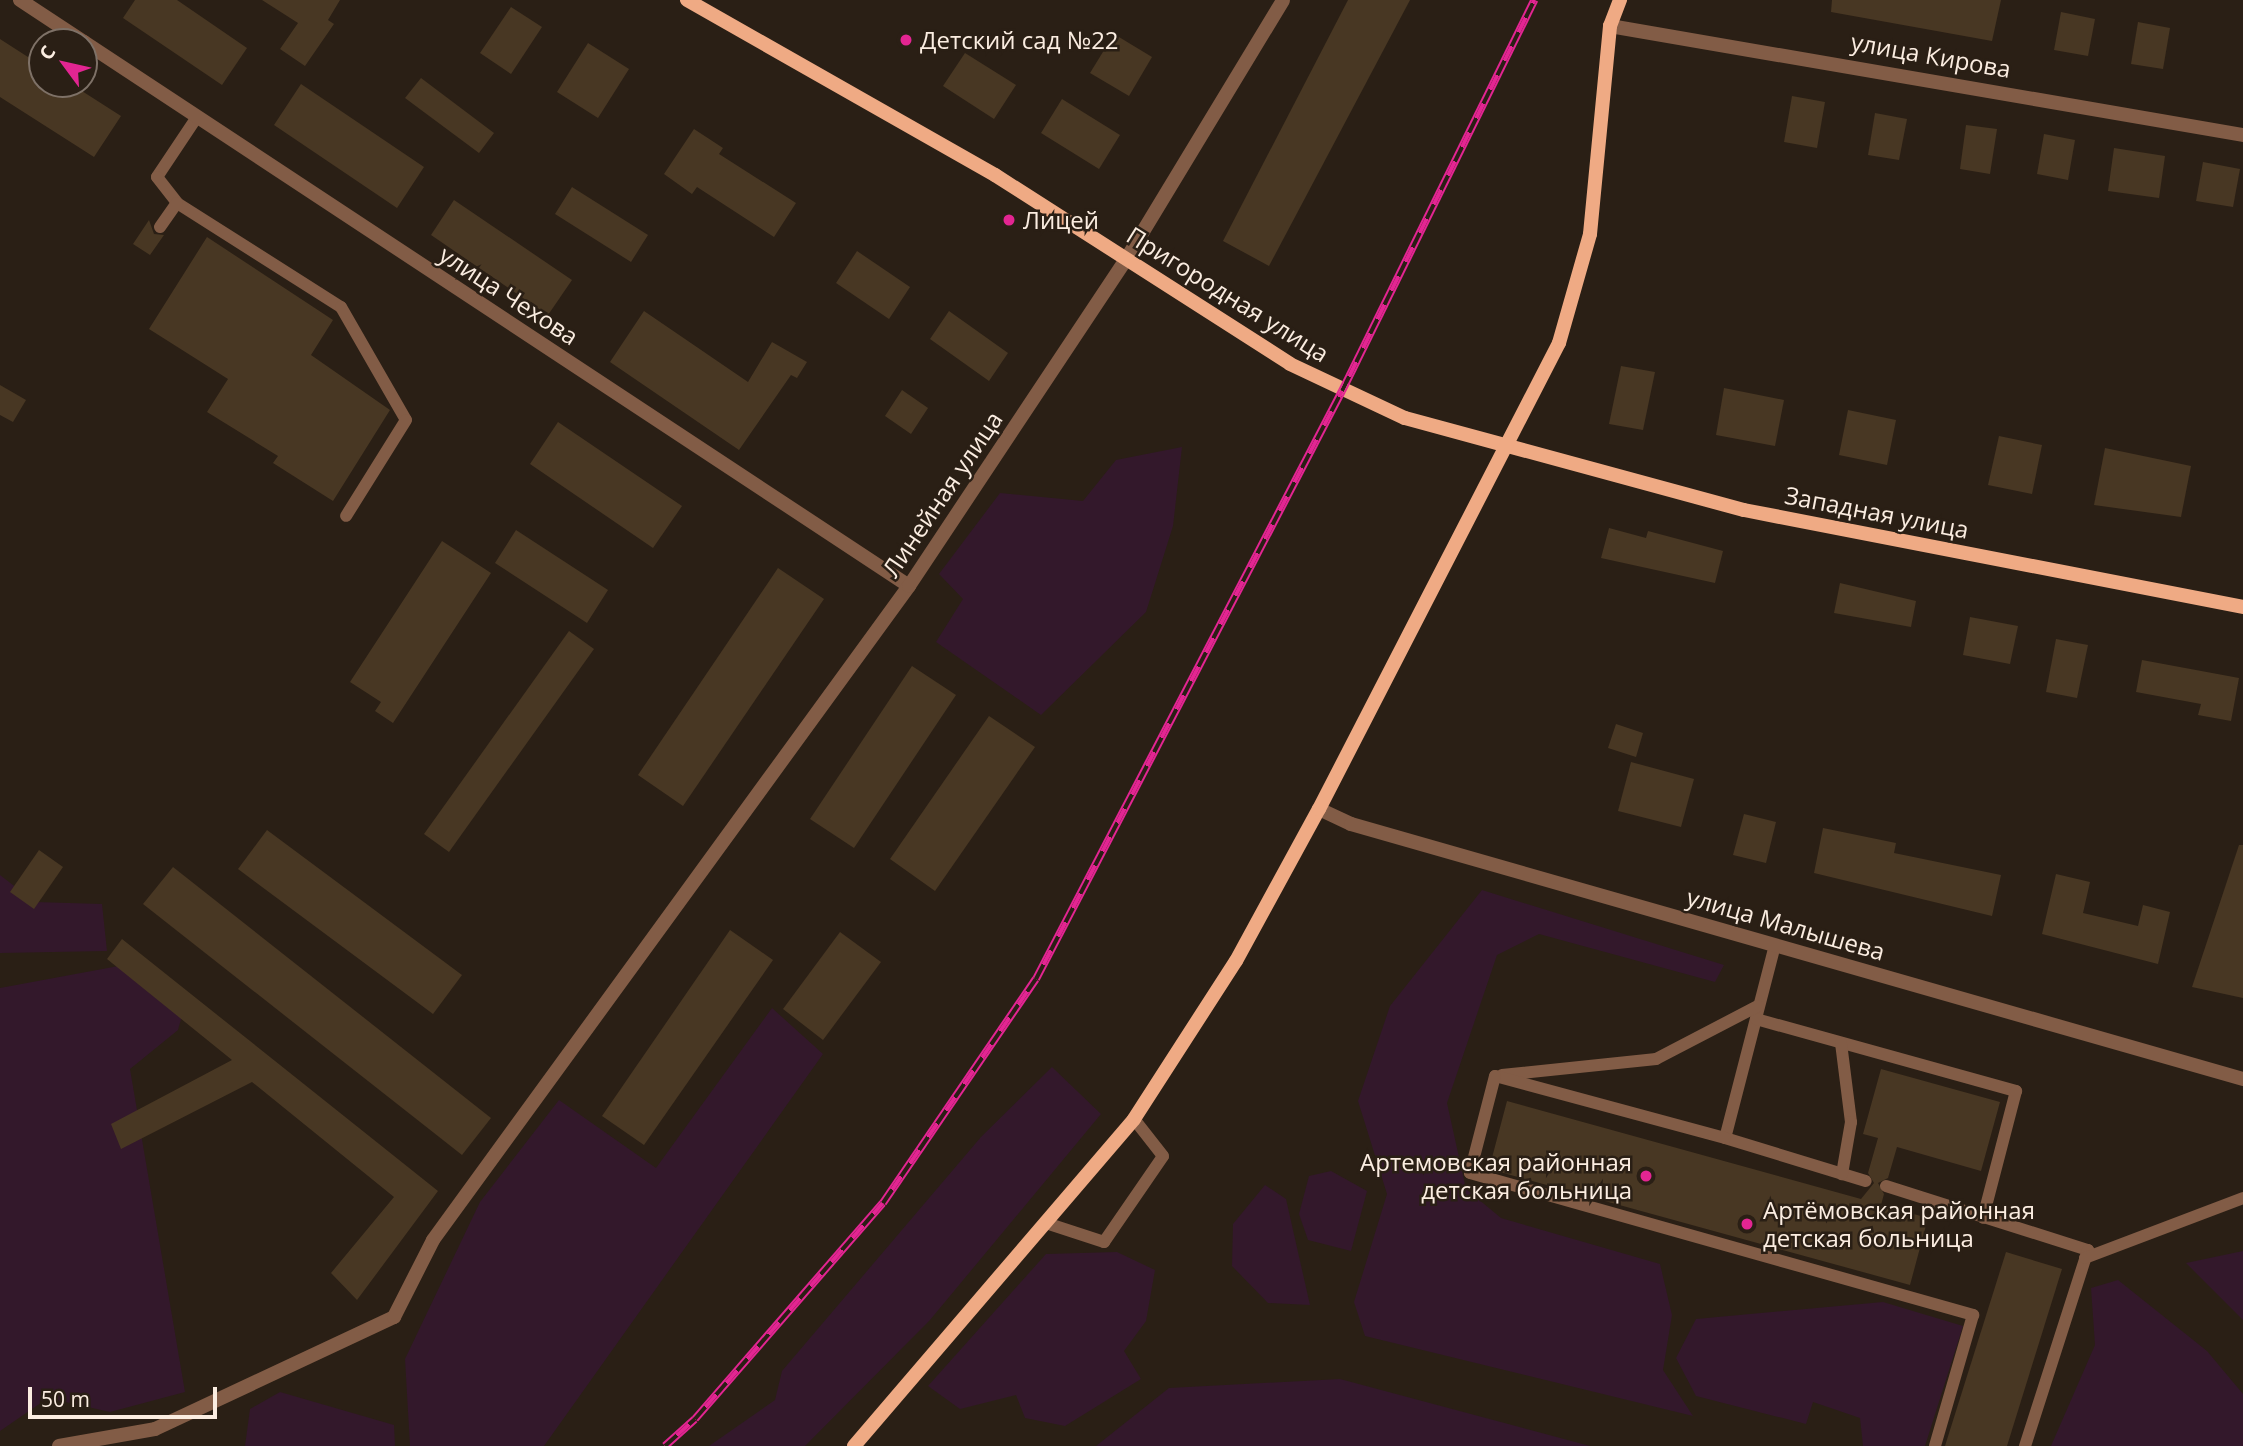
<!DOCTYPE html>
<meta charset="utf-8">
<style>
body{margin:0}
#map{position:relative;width:2243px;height:1446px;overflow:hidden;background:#2a1f15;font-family:"Open Sans",sans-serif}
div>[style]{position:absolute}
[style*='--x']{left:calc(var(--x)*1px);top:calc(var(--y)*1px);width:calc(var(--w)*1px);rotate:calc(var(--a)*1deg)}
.green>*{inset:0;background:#33182b}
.building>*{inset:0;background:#483723}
.lane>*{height:12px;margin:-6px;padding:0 6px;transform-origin:6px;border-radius:6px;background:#825c46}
.street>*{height:14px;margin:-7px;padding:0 7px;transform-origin:7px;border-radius:7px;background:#825c46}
.secondary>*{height:14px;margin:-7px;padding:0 7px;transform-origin:7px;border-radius:7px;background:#efaa84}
.rail>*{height:8px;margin-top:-4px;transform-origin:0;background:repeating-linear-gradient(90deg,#2a1f15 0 16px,#e32592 0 32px);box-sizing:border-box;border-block:2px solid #e32592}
.dots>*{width:19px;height:19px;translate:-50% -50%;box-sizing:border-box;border:4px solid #2a1f15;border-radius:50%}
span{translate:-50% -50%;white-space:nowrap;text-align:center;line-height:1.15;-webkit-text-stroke:5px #2a1f15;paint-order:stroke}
.poi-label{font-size:24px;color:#fbede1}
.left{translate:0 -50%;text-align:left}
.right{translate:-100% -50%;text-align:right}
.street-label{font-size:24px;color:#fbede1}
.north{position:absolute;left:28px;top:28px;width:70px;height:70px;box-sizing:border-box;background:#2a1f15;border:2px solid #7e7167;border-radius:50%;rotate:303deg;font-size:19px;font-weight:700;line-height:28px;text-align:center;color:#fbede1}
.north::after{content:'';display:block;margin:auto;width:24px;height:32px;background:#e32592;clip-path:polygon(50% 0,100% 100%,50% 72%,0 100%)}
.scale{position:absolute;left:28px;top:1387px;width:189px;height:32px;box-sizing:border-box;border:4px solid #fbede1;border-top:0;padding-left:9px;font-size:21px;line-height:24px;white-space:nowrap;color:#fbede1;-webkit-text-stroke:5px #2a1f15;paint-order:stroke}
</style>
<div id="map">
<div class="green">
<div style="clip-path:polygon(1182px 447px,1173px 526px,1146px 612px,1041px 715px,936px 642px,963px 599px,939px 574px,1000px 493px,1083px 501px,1116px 460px)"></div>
<div style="clip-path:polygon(0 875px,35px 902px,102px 904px,107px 951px,0 953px)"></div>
<div style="clip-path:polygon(1482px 890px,1724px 965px,1715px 982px,1539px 934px,1497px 955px,1447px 1103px,1466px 1189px,1501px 1218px,1660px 1264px,1672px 1315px,1663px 1370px,1693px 1416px,1365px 1336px,1354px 1302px,1387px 1194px,1358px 1101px,1390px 1006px)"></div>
<div style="clip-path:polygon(124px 965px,185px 1005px,178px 1030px,130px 1069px,185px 1392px,110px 1412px,48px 1398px,0 1431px,0 988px)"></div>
<div style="clip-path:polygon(772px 1008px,823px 1054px,544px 1446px,410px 1446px,405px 1359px,480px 1202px,559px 1100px,656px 1168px)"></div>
<div style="clip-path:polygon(1052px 1067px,1101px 1114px,930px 1320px,805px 1446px,709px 1446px,775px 1400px,782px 1371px,981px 1137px)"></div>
<div style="clip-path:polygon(1331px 1171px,1367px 1191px,1351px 1251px,1308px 1240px,1299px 1214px,1309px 1176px)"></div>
<div style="clip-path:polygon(1265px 1185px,1286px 1199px,1310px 1305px,1268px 1303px,1232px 1266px,1233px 1224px)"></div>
<div style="clip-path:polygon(2243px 1251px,2243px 1320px,2186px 1263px)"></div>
<div style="clip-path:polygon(1117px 1252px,1155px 1270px,1146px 1321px,1124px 1351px,1141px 1379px,1065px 1426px,1025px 1418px,1016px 1395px,960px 1409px,928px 1386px,1046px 1254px)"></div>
<div style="clip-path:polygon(2118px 1280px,2207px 1351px,2243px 1394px,2243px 1446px,2051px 1446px,2095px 1345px,2091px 1288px)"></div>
<div style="clip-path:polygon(1883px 1302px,1963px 1326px,1925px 1446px,1863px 1446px,1860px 1418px,1813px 1402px,1806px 1424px,1696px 1396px,1676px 1358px,1696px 1319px)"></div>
<div style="clip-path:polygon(1340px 1379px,1590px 1446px,1096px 1446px,1169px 1388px)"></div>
<div style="clip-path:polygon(280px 1392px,394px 1425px,395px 1446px,245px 1446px,250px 1409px)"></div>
</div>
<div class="building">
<div style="clip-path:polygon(135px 0,177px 0,247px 48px,222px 85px,123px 18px)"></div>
<div style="clip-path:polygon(262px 0,340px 0,328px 20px,334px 24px,305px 66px,280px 49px,298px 23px)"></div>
<div style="clip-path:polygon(1348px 0,1410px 0,1269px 266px,1223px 241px)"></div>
<div style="clip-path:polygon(1832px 0,2001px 0,1992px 41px,1831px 12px)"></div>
<div style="clip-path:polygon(511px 7px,542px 27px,511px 74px,480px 53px)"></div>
<div style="clip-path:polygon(2061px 12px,2095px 19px,2088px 56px,2054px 50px)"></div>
<div style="clip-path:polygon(2138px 22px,2170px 28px,2163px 69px,2131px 64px)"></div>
<div style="clip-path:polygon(1114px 34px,1152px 57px,1129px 96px,1090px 73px)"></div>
<div style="clip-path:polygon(0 39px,42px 66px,42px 84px,71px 84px,121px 116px,94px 157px,0 97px)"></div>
<div style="clip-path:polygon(588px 43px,629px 69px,598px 118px,557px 92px)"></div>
<div style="clip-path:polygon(965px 53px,1016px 85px,994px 119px,943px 86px)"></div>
<div style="clip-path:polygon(421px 78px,494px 133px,479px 153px,405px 98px)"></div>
<div style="clip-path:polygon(301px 84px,424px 167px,397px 208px,274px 125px)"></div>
<div style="clip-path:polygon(1792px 96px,1825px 102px,1817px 148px,1784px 142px)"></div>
<div style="clip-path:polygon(1062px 99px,1120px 135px,1099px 169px,1041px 133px)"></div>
<div style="clip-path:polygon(1875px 113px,1907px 119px,1899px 160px,1868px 155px)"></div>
<div style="clip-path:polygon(1966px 125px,1997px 129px,1990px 174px,1960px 169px)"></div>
<div style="clip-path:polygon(694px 129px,723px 148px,719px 154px,796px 203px,774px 237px,697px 187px,692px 194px,664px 174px)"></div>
<div style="clip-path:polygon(2044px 134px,2075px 140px,2068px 180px,2037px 174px)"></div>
<div style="clip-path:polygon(2114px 148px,2165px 156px,2159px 198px,2108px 191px)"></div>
<div style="clip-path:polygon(2203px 162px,2240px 169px,2233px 207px,2196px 201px)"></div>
<div style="clip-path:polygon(572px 187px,648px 235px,631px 262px,555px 214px)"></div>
<div style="clip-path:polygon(454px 200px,572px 280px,548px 315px,431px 235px)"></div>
<div style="clip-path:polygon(149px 220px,154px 234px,164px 235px,150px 255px,133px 244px)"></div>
<div style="clip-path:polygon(207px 237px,333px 320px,311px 355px,390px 410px,333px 501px,273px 463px,278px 456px,207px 412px,228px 379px,149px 329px)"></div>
<div style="clip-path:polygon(857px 251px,910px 287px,889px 319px,836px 283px)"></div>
<div style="clip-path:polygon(644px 311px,748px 382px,772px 342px,807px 362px,797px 378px,791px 375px,739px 450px,610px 362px)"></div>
<div style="clip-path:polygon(949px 311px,1008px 353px,989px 381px,930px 339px)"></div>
<div style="clip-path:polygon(1621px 366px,1655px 372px,1643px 430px,1609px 424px)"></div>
<div style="clip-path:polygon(0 385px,26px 400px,13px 422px,0 415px)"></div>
<div style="clip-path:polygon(1724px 388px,1784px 400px,1775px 446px,1716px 435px)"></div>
<div style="clip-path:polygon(902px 390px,928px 408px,911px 434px,885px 416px)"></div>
<div style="clip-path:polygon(1848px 410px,1896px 420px,1887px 465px,1839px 455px)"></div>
<div style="clip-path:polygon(558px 422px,682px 506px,653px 548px,530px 464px)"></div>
<div style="clip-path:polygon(1999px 436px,2042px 445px,2032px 494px,1988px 485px)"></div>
<div style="clip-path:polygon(2105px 448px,2191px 466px,2181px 517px,2094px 505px)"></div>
<div style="clip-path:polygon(1609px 528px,1646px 538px,1648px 531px,1723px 551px,1715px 583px,1601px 558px)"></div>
<div style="clip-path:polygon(516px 530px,608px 590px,587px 623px,495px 563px)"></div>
<div style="clip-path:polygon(442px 541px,491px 573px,393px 723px,375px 711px,381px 702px,350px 682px)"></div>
<div style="clip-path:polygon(778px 568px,824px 599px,683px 806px,638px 775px)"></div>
<div style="clip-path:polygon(1840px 583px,1916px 601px,1911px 627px,1834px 613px)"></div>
<div style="clip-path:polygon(1970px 617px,2018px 626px,2010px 664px,1963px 655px)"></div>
<div style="clip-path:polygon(569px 631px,594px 649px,449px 852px,424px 834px)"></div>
<div style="clip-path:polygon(2056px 639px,2088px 645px,2077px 698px,2046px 692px)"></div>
<div style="clip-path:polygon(2142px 660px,2239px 678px,2231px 721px,2198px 715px,2201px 704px,2136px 692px)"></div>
<div style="clip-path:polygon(912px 666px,956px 695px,854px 848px,810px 819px)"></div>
<div style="clip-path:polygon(989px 716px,1035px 747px,935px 891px,890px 859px)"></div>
<div style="clip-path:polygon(1616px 724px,1643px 733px,1636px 757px,1608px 748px)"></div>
<div style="clip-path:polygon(1631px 762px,1694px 779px,1681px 827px,1618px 811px)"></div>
<div style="clip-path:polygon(1744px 814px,1776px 822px,1766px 863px,1733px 855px)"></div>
<div style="clip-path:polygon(1823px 828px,1896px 843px,1894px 853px,2001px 875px,1992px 916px,1814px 873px)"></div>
<div style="clip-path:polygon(267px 830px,462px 975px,433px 1014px,238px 869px)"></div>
<div style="clip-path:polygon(2239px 845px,2243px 845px,2243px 998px,2192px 987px)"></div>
<div style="clip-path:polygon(39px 850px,63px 867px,34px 909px,10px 892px)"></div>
<div style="clip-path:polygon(173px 867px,491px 1118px,462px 1155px,143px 904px)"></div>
<div style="clip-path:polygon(2056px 874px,2090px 882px,2083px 913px,2138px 926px,2143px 905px,2170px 912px,2158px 964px,2042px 934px)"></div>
<div style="clip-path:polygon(730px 930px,773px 960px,644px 1145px,602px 1116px)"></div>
<div style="clip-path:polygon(840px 932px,881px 962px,823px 1040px,783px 1009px)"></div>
<div style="clip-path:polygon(122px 939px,438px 1191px,357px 1300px,331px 1273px,394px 1197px,252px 1082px,121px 1149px,111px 1124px,232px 1060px,107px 959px)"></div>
<div style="clip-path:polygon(1881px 1069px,2000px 1102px,1981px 1171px,1897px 1147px,1888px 1178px,1878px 1183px,1884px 1194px,1881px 1205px,1928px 1218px,1910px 1285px,1489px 1169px,1507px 1101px,1861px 1199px,1874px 1183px,1868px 1173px,1878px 1138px,1863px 1134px)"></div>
<div style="clip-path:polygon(2006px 1252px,2062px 1269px,2007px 1446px,1945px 1446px)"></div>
</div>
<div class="lane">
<div style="--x:197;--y:117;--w:72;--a:123.7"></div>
<div style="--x:157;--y:177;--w:33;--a:52"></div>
<div style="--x:177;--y:203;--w:194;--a:32.4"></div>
<div style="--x:341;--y:307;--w:130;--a:60.1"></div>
<div style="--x:406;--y:420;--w:113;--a:122"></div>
<div style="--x:160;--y:227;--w:29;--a:-55"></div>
<div style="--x:1775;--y:945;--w:199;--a:104.5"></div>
<div style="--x:1725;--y:1138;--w:147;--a:17"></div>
<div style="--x:1756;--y:1019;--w:270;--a:15.5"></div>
<div style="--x:2016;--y:1091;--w:131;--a:104.6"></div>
<div style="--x:1841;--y:1043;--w:80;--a:82.8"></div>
<div style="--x:1851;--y:1122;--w:53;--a:99.8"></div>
<div style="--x:1502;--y:1075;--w:155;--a:-5.9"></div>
<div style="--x:1656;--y:1059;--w:115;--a:-27.5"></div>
<div style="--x:1725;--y:1138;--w:238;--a:-164.9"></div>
<div style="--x:1495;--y:1076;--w:100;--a:104.5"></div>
<div style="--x:1470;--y:1173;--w:523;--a:15.76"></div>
<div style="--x:1973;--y:1315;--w:136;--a:106.2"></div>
<div style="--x:1886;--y:1186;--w:212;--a:17.6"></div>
<div style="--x:2088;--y:1250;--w:206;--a:107.8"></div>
<div style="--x:1049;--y:1224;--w:58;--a:18.1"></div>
<div style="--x:1104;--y:1242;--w:104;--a:-55.5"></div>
<div style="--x:1163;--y:1156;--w:47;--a:-128.1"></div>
<div style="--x:2085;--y:1258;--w:169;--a:-20.8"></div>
</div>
<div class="street">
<div style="--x:20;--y:0;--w:77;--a:33.3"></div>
<div style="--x:1610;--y:26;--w:642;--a:9.77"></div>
<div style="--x:84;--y:42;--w:988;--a:33.4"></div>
<div style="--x:1319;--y:809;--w:35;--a:25"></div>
<div style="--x:1351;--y:824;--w:928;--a:15.95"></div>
<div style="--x:59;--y:1446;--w:97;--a:-10"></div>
<div style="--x:155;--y:1429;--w:264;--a:-25.1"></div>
<div style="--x:394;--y:1317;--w:86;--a:-63.1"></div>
<div style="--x:433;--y:1240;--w:809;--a:-53.95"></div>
<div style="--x:909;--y:586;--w:394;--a:-56.4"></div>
<div style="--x:1127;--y:258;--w:301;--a:-58.8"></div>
</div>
<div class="secondary">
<div style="--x:687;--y:0;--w:354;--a:29.6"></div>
<div style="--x:995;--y:175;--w:350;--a:32.6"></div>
<div style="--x:1290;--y:364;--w:127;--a:25.2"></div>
<div style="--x:1405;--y:418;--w:351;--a:15.2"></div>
<div style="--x:1744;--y:510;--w:508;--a:11"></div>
<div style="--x:854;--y:1446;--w:430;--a:-49.4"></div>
<div style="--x:1134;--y:1119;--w:188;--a:-57.2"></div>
<div style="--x:1236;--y:961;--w:173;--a:-61.4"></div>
<div style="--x:1319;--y:809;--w:524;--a:-62.75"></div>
<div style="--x:1559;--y:343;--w:113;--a:-74.1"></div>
<div style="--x:1590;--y:234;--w:209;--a:-84.5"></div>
<div style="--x:1610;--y:26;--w:28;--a:-69"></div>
</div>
<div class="rail">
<div style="--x:665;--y:1446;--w:40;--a:-42"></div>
<div style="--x:695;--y:1419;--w:286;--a:-49"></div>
<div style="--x:883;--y:1203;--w:271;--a:-55.7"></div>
<div style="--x:1036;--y:979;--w:663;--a:-62.51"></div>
<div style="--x:1342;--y:391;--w:436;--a:-63.8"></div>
</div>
<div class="dots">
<div style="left:906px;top:40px;background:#e32592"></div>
<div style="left:1009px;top:220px;background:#e32592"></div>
<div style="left:1646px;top:1176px;background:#e32592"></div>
<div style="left:1747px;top:1224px;background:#e32592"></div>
</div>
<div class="poi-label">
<span class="left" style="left:920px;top:40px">Детский сад №22</span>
<span class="left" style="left:1023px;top:220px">Лицей</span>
<span class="right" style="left:1632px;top:1176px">Артемовская районная<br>детская больница</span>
<span class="left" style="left:1763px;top:1224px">Артёмовская районная<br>детская больница</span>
</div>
<div class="street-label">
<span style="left:1931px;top:55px;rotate:10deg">улица Кирова</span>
<span style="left:1228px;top:294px;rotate:32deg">Пригородная улица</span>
<span style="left:509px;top:295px;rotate:33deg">улица Чехова</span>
<span style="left:942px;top:494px;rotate:-56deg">Линейная улица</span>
<span style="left:1877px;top:512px;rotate:11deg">Западная улица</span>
<span style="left:1786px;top:924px;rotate:16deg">улица Малышева</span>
</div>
<div class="north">С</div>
<div class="scale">50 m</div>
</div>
